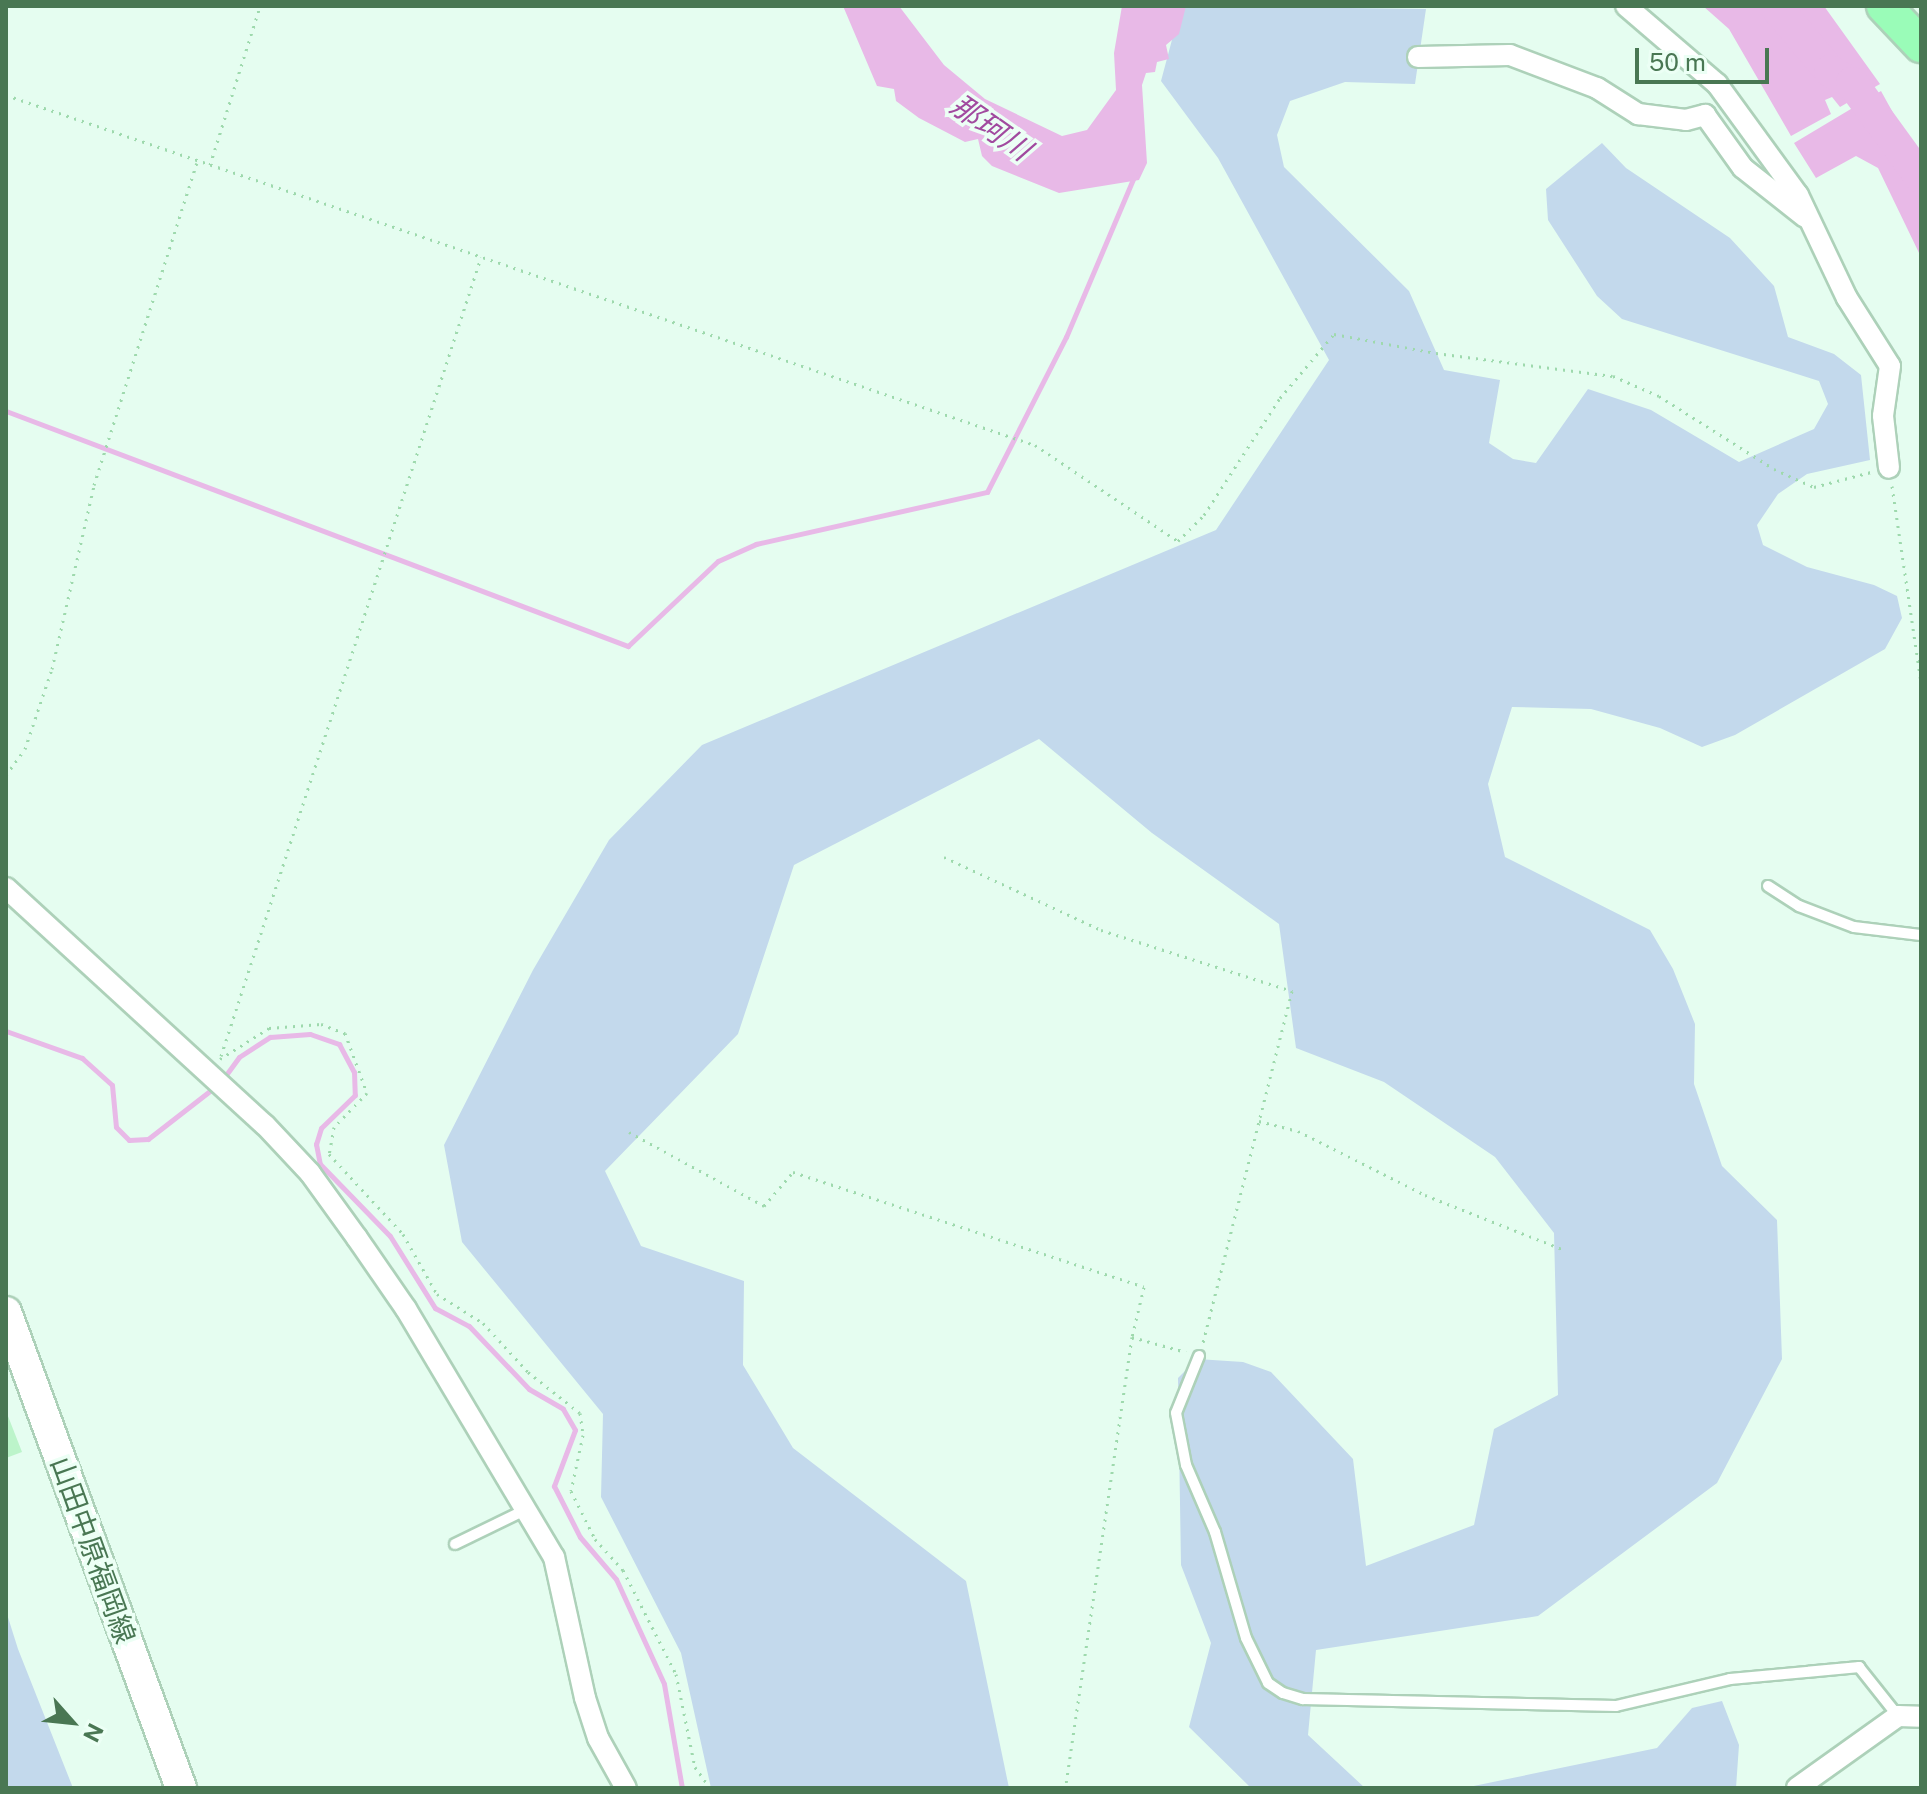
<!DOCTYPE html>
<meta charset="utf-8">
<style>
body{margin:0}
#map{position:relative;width:1927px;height:1794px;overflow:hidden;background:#e5fdf0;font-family:"Public Sans","Noto Sans JP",sans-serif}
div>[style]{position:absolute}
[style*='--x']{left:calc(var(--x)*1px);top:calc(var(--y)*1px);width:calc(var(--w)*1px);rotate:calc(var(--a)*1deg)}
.green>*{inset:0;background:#c3d9ec}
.water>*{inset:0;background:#e8b9e7}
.stream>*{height:5px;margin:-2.5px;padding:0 2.5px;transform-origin:2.5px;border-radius:2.5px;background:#e8b9e7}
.river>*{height:32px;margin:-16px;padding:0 16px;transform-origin:16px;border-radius:16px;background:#e8b9e7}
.building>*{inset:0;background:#bcf4ca}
.path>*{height:3px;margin-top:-1.5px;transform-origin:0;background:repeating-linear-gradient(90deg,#9ed9ad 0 2px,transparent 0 8px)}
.roads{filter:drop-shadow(2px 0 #add1b9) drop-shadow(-2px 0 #add1b9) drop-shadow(0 2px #add1b9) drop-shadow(0 -2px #add1b9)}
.service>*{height:10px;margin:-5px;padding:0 5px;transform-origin:5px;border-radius:5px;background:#fff}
.minor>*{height:20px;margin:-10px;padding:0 10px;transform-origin:10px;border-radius:10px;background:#fff}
.secondary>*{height:30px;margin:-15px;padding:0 15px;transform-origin:15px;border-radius:15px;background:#fff}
.trunk>*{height:34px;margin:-17px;padding:0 17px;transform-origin:17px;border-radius:17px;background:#9afcb8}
span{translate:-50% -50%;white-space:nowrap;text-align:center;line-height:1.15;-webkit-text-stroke:7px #ecfff5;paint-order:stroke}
.street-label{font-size:28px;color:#497753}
.water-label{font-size:30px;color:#a14a9f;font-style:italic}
.frame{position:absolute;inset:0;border:8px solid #497753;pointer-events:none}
.north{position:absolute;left:32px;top:1682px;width:80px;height:80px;-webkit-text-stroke:6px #ecfff5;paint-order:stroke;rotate:117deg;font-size:22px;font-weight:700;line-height:32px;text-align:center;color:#497753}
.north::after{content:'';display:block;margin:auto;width:28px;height:36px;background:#497753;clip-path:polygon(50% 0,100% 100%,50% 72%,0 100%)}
.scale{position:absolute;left:1635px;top:48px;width:134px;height:36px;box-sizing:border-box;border:4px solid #497753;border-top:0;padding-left:10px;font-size:24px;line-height:28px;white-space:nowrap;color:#497753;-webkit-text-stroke:6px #ecfff5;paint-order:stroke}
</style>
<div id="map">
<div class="green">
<div style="clip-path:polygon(1181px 6px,1426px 9px,1415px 84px,1345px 82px,1290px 101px,1277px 135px,1284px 167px,1409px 291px,1444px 370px,1500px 380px,1489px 443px,1513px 459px,1536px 463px,1588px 389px,1651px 410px,1739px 462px,1814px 429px,1828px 404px,1819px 381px,1622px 319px,1597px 296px,1548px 220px,1546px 189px,1602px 143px,1626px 168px,1730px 238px,1774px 286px,1788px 337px,1834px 354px,1861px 375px,1870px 460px,1807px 474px,1778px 494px,1757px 525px,1763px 545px,1807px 567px,1874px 585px,1897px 596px,1902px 618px,1885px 649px,1735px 735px,1702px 747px,1660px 728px,1591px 709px,1512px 707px,1488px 784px,1505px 857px,1650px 930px,1673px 969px,1695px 1024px,1694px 1084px,1722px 1166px,1777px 1220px,1782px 1359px,1717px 1483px,1538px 1616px,1316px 1650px,1308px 1735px,1365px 1788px,1251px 1788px,1189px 1727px,1211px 1643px,1181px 1565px,1178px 1378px,1197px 1359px,1243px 1362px,1271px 1372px,1353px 1459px,1366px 1566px,1474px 1525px,1494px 1429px,1558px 1395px,1554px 1233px,1495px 1157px,1384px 1082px,1296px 1048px,1279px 924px,1152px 833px,1039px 739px,794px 865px,738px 1034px,605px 1171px,641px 1246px,744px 1281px,743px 1365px,793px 1448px,966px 1581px,1009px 1788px,711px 1788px,681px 1653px,601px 1497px,603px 1414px,462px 1242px,444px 1145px,533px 970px,609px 840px,702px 745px,1216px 530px,1329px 360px,1218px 158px,1161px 81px)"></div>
<div style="clip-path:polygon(6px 1611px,18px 1649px,73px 1788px,6px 1788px)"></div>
<div style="clip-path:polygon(1722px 1701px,1739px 1745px,1736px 1788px,1464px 1788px,1657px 1748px,1692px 1708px)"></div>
</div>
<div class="water">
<div style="clip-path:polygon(843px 6px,899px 6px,944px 65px,985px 99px,1062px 136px,1087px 130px,1116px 90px,1114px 53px,1122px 6px,1186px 6px,1179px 34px,1166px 45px,1169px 59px,1157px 62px,1155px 72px,1146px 73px,1142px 85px,1147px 163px,1139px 180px,1059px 193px,992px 166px,982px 156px,978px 139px,965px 142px,919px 118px,896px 101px,894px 89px,877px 86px)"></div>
<div style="clip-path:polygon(1703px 6px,1824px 6px,1880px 84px,1840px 107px,1832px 97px,1825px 100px,1831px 114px,1791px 136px,1729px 29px)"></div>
<div style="clip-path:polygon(1881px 91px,1913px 149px,1921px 177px,1921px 257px,1878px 168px,1856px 156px,1816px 178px,1794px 143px)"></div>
</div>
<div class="stream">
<div style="--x:6;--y:411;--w:665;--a:20.7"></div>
<div style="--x:628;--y:646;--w:124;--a:-43.4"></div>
<div style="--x:718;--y:561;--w:42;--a:-24.1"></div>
<div style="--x:756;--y:544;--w:237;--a:-12.7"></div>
<div style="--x:987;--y:492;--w:174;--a:-63"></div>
<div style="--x:1066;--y:337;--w:174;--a:-67"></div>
<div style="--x:6;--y:1031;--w:81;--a:19.6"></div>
<div style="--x:82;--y:1058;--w:40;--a:42"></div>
<div style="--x:112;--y:1085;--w:42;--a:84.6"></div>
<div style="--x:116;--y:1127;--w:18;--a:45"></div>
<div style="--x:129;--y:1140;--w:19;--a:-3"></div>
<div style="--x:148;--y:1139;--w:86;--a:-37.9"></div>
<div style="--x:223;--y:1079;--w:27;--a:-54"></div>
<div style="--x:239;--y:1057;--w:37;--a:-33"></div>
<div style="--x:270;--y:1037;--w:40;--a:-4.3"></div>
<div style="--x:310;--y:1034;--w:31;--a:19"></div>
<div style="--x:339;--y:1044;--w:32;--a:62"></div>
<div style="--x:354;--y:1072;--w:23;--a:88"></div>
<div style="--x:355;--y:1095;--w:47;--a:135.9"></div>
<div style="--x:321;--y:1128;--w:17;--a:107"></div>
<div style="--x:316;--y:1144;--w:20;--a:79"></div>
<div style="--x:320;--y:1164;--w:100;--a:45.8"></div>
<div style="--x:390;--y:1236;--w:85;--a:58"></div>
<div style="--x:435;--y:1308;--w:38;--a:28"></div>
<div style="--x:469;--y:1326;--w:87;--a:46.4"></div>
<div style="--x:529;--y:1389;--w:39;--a:30"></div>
<div style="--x:563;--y:1409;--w:24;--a:60"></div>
<div style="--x:575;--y:1430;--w:60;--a:110.6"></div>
<div style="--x:554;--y:1486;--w:57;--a:63"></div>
<div style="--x:580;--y:1537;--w:55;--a:49.4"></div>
<div style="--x:616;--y:1579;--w:115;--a:65.4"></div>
<div style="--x:664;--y:1684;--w:106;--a:80.2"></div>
</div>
<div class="river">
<div style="--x:1775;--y:6;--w:85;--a:49.8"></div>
<div style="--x:1830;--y:71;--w:25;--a:29"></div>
<div style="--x:1852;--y:83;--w:117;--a:54"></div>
</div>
<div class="building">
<div style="clip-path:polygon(6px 1411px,22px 1452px,6px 1458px)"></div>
</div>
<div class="path">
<div style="--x:6;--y:95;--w:1087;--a:18.79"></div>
<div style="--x:1035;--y:445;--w:172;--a:33.9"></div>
<div style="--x:1178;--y:541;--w:37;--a:-45"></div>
<div style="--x:1204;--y:515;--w:140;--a:-57"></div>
<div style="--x:1280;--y:398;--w:84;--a:-49.8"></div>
<div style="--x:1334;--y:334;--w:104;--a:10.6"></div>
<div style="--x:1436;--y:353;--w:178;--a:7.4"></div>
<div style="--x:1613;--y:376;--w:50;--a:23.5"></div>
<div style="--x:1659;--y:396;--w:136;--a:32.4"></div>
<div style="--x:1774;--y:469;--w:44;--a:24.2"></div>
<div style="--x:1814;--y:487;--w:59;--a:-14.7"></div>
<div style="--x:210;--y:165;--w:167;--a:-72.5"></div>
<div style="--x:1892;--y:486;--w:198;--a:81.6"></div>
<div style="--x:1921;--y:771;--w:26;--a:90"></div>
<div style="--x:6;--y:775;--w:32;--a:-54"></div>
<div style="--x:25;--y:749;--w:84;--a:-71.4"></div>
<div style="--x:52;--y:669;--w:189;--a:-77.1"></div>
<div style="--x:94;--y:485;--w:338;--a:-72.3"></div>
<div style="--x:944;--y:857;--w:173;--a:24.9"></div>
<div style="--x:1101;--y:930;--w:201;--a:17.7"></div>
<div style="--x:1292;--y:991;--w:363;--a:104.2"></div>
<div style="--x:221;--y:1056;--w:840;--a:-71.97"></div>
<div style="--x:220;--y:1059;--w:58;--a:-32.3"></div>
<div style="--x:269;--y:1028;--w:52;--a:-4.4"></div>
<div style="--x:321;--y:1024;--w:26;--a:21"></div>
<div style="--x:345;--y:1033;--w:64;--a:69.9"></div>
<div style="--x:367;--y:1093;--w:47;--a:134.1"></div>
<div style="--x:334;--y:1127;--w:27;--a:100"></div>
<div style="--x:329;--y:1154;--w:109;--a:47.2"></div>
<div style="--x:403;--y:1234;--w:69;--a:60.5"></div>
<div style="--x:437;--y:1294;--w:54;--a:32.2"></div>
<div style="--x:483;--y:1323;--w:67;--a:47.4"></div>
<div style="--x:528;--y:1372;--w:66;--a:38.3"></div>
<div style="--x:580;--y:1413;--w:22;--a:82"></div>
<div style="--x:583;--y:1435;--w:57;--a:102.1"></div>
<div style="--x:571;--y:1491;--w:54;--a:63.4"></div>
<div style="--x:595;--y:1539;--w:42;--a:47.9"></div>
<div style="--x:623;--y:1570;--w:117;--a:63"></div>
<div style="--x:676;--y:1674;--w:95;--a:78.5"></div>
<div style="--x:695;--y:1767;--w:26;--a:54"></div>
<div style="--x:1259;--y:1121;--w:40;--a:14.4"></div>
<div style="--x:1298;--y:1131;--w:142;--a:26.7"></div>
<div style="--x:1425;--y:1195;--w:147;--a:21.5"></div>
<div style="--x:629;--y:1132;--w:154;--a:28.7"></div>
<div style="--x:764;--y:1206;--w:45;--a:-49.5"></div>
<div style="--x:793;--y:1172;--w:369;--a:18.1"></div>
<div style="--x:1144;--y:1287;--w:51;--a:103.5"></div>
<div style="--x:1132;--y:1337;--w:456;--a:98.4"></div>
<div style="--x:1132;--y:1337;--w:56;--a:15.5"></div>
</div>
<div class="roads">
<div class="service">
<div style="--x:1768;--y:886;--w:37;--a:33"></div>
<div style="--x:1799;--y:906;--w:59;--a:20.9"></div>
<div style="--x:1854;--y:927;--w:67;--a:6.8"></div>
<div style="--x:1199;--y:1356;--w:61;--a:112"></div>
<div style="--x:1176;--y:1413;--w:53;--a:79.1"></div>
<div style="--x:1186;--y:1465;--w:73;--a:66.6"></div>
<div style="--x:1215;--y:1532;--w:110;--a:73.7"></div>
<div style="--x:1246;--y:1638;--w:50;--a:63.9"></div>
<div style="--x:1268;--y:1683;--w:18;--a:34"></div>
<div style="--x:1283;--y:1693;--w:21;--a:17"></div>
<div style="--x:1303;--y:1699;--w:313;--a:1.3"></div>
<div style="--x:1616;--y:1706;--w:117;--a:-13.3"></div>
<div style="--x:1730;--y:1679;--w:130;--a:-5.3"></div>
<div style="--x:1859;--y:1667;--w:63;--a:51.5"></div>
<div style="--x:455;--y:1544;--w:78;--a:-25.9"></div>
</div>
<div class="minor">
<div style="--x:1626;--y:6;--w:120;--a:40.6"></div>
<div style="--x:1717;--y:84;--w:137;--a:53.9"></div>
<div style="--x:1798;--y:195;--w:114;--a:64.6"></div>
<div style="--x:1847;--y:298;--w:80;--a:57.7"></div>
<div style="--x:1890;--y:366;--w:50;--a:98"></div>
<div style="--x:1883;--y:416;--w:52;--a:83.4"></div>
<div style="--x:1418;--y:57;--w:92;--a:-1.2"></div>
<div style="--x:1510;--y:55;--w:93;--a:20.8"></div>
<div style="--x:1597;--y:88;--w:49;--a:32.4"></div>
<div style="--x:1638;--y:114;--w:48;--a:7.1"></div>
<div style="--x:1686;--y:120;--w:20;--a:-15"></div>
<div style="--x:1705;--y:115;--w:65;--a:54.4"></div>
<div style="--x:1743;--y:168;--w:79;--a:38.3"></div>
<div style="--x:6;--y:888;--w:351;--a:42.5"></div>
<div style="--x:265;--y:1125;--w:66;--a:46.8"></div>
<div style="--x:310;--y:1173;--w:80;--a:54.1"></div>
<div style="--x:357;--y:1238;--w:86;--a:55.4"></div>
<div style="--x:406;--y:1309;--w:289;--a:59.2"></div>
<div style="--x:554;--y:1557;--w:144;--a:77.6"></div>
<div style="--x:585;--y:1698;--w:42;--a:72"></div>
<div style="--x:598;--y:1738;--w:57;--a:60.8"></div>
<div style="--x:1797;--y:1788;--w:124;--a:-35.5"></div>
<div style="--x:1898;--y:1716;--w:23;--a:2"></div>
</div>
<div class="secondary">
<div style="--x:6;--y:1312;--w:507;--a:69.81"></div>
</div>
<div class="trunk">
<div style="--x:1884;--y:6;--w:54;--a:46.5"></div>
</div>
</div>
<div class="street-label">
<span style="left:93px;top:1550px;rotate:70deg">山田中原福岡線</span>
</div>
<div class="water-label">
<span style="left:991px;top:127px;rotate:35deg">那珂川</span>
</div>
<div class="frame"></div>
<div class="north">N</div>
<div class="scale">50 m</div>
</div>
